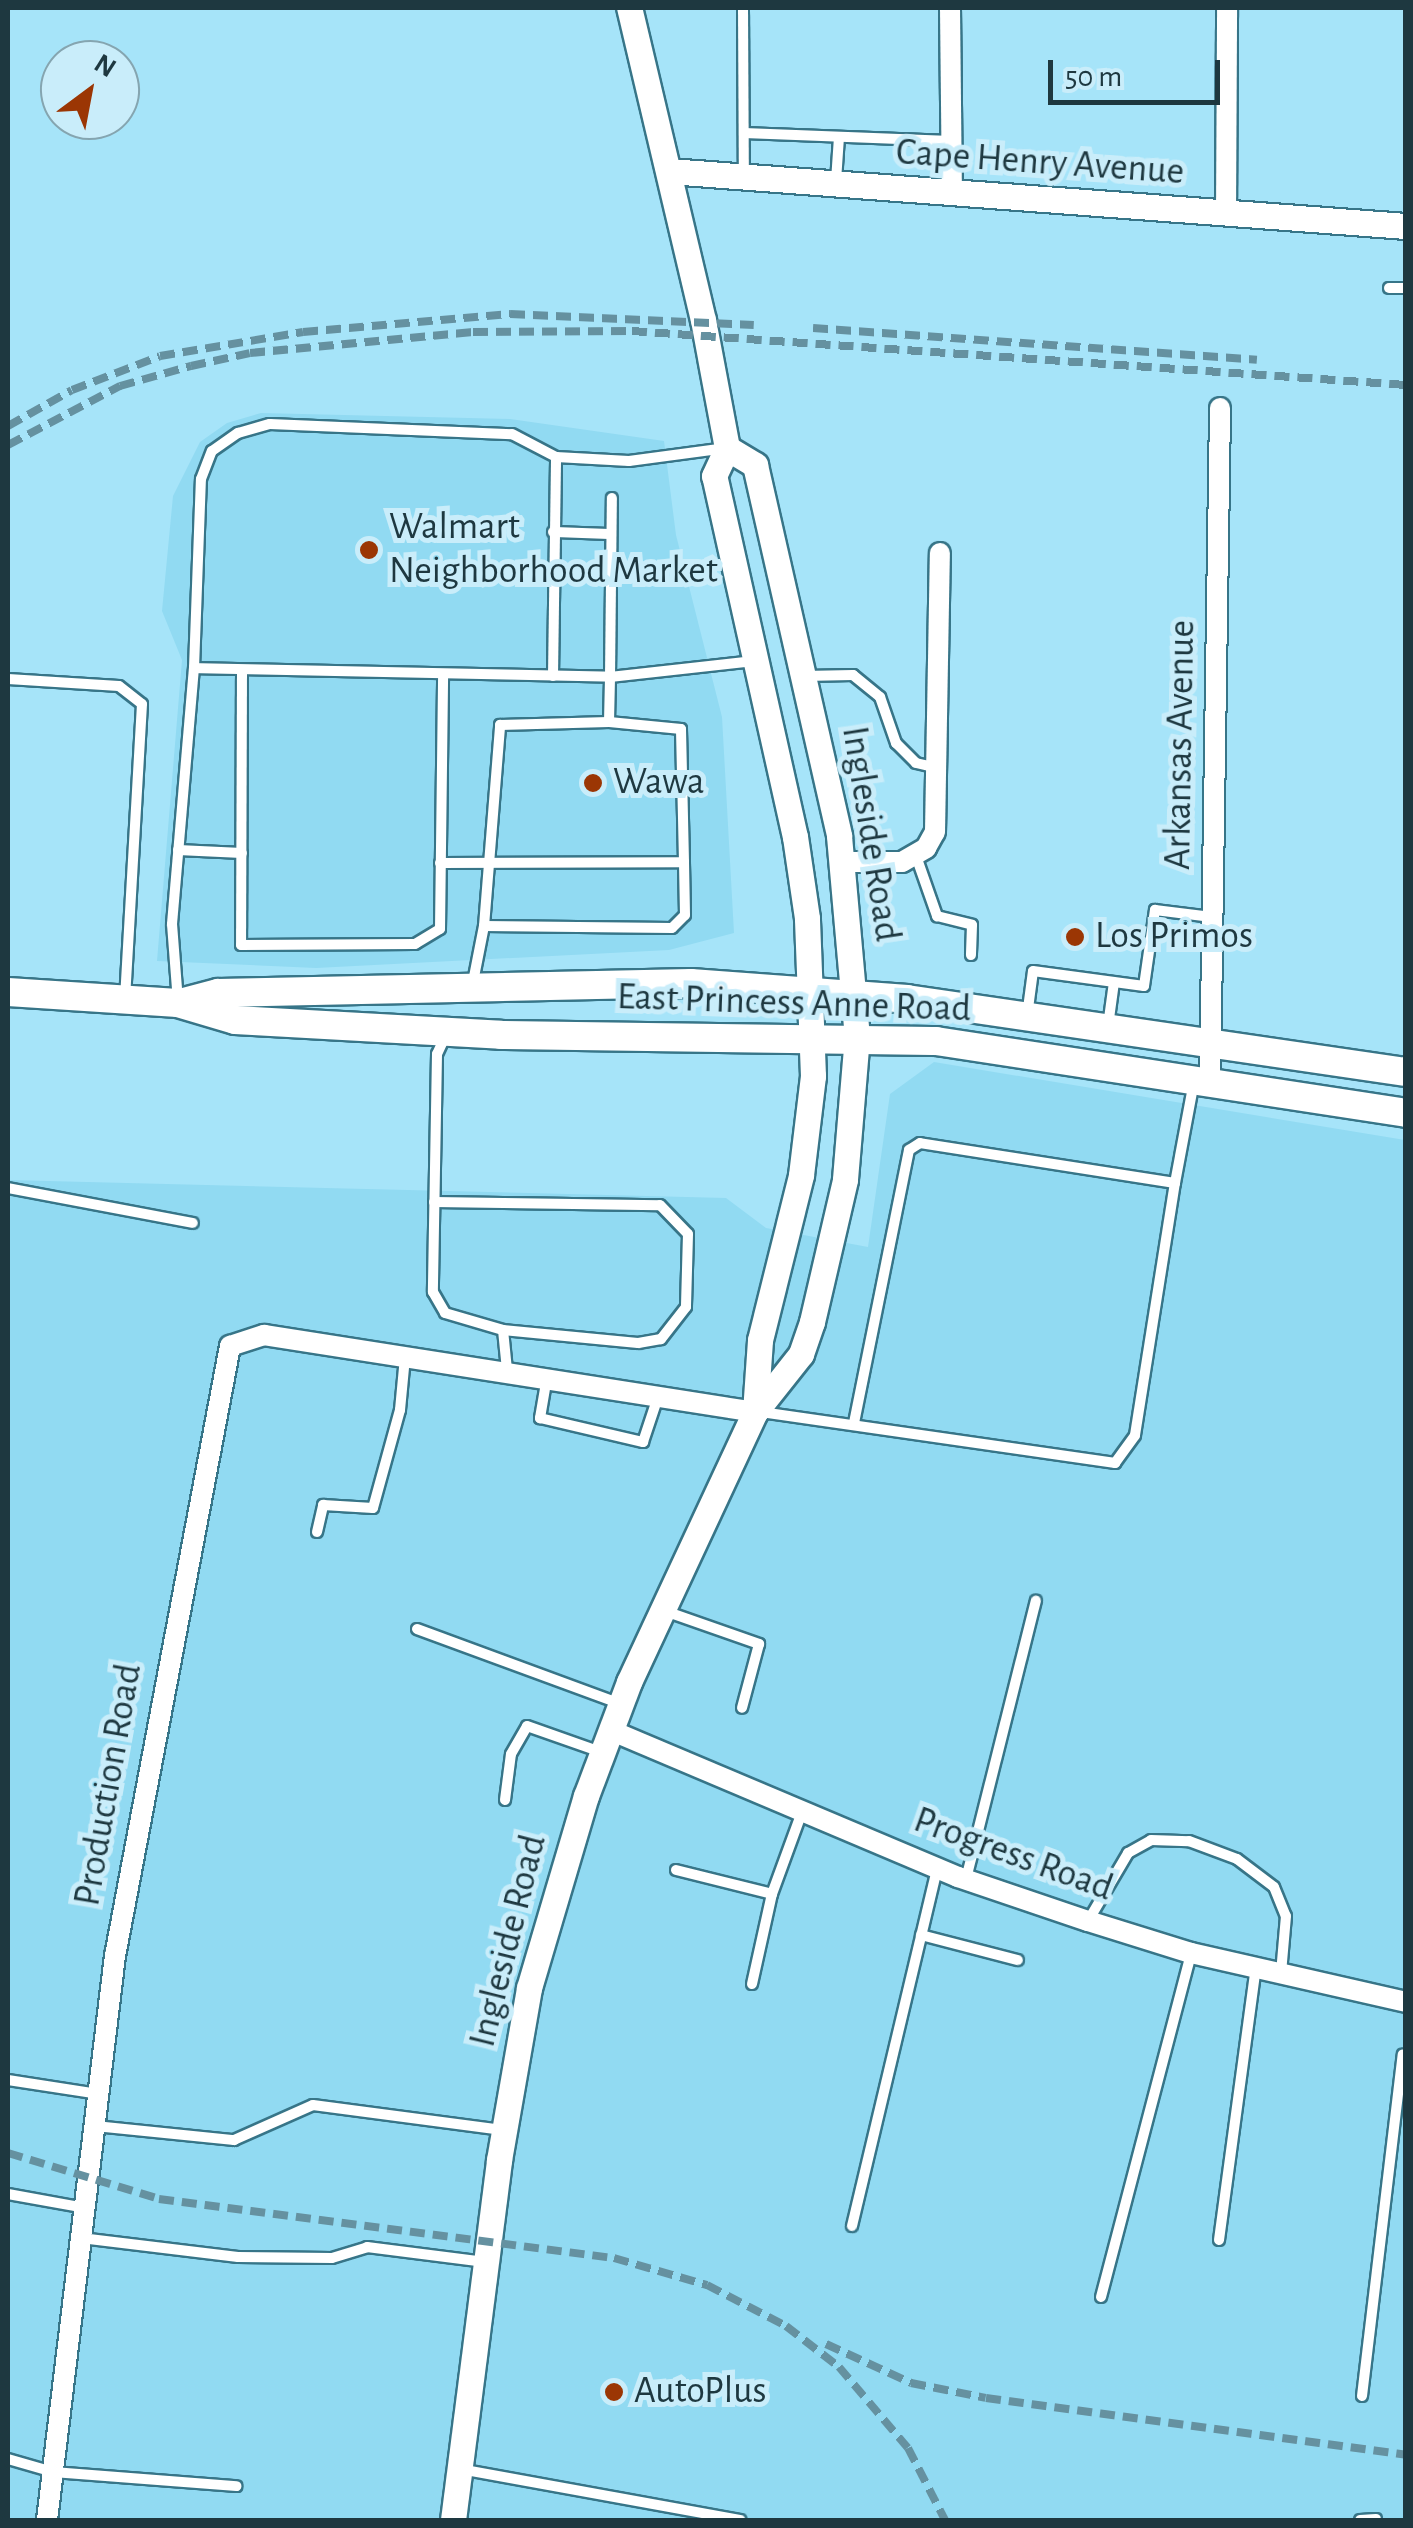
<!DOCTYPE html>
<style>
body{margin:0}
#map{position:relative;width:1413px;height:2528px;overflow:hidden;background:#a6e4f9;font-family:"Alegreya Sans",sans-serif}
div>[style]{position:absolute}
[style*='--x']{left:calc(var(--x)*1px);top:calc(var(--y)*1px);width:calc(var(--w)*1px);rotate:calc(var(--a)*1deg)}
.built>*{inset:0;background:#91daf2}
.roads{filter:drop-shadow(2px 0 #377588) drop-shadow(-2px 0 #377588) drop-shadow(0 2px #377588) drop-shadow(0 -2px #377588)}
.service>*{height:10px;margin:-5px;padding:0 5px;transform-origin:5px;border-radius:5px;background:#fff}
.minor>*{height:20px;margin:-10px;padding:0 10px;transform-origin:10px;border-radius:10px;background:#fff}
.tertiary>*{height:25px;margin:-12.5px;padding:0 12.5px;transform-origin:12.5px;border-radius:12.5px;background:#fff}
.secondary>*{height:28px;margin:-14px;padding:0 14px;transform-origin:14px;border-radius:14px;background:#fff}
.rail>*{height:8px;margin-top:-4px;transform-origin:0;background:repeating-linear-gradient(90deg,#6591a0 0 15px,transparent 0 23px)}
.dots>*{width:28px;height:28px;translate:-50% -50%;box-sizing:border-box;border:5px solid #c9edfa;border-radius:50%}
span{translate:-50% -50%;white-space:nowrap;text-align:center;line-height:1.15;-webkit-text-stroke:10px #c9edfa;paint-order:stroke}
.street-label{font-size:38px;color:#1e3840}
.poi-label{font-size:38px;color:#1e3840}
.left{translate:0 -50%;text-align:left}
.frame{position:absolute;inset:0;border:10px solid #1e3840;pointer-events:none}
.north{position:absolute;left:40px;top:40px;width:100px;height:100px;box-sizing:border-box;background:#c9edfa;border:2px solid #85a5b0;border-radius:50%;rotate:32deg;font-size:28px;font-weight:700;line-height:40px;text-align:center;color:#1e3840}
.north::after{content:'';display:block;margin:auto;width:35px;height:45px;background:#9b3604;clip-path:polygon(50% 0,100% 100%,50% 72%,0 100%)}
.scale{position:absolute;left:1048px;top:60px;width:172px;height:45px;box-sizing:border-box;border:5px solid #1e3840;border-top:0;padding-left:12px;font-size:30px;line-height:35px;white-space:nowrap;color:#1e3840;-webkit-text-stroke:8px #c9edfa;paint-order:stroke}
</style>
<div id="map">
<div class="built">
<div style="clip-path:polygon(261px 413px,510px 419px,664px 441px,676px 535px,722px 717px,734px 933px,669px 950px,316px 968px,157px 961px,182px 660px,162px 611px,173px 496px,200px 442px,227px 423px)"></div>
<div style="clip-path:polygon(934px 1062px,1405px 1140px,1405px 2520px,8px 2520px,8px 1180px,726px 1198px,766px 1228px,868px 1247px,890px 1094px)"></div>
</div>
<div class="roads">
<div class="service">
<div style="--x:743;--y:8;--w:168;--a:89.7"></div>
<div style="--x:744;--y:133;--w:207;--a:2.2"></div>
<div style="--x:836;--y:181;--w:44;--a:-86.1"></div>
<div style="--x:1389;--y:288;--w:17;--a:0"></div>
<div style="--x:553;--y:532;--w:58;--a:2"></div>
<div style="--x:194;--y:668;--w:189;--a:-87.9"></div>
<div style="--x:201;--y:479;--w:30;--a:-69"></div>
<div style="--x:212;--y:451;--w:32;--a:-35"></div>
<div style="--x:238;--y:433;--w:33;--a:-16"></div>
<div style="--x:270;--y:424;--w:242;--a:2.4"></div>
<div style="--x:512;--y:434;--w:50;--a:27.6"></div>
<div style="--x:242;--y:670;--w:275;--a:90.2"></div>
<div style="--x:241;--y:945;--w:174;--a:-0.3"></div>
<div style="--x:415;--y:944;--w:29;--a:-31"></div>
<div style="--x:440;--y:929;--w:253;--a:-89.3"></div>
<div style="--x:553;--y:676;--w:219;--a:-89.2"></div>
<div style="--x:556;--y:457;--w:73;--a:3.1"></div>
<div style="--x:629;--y:461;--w:98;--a:-7.6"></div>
<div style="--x:804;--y:676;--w:49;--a:-1.2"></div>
<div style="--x:853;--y:675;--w:35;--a:39"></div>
<div style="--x:880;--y:697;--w:49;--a:70.8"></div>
<div style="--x:896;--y:743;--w:28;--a:45"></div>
<div style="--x:916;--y:763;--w:23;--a:13"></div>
<div style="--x:8;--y:679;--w:111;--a:3.6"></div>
<div style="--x:119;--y:686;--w:29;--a:38"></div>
<div style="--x:142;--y:704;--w:292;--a:93.3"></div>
<div style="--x:178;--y:850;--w:64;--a:2.7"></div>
<div style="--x:916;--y:856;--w:64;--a:70.7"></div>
<div style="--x:937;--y:916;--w:36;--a:14"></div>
<div style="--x:972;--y:925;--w:30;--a:92"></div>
<div style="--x:440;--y:863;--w:244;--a:-0.2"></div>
<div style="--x:684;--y:862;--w:133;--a:-91.3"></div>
<div style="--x:681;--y:729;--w:72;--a:-174.4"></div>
<div style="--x:484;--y:926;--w:188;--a:0.6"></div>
<div style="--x:672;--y:928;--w:18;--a:-45"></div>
<div style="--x:685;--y:915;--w:53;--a:-91.1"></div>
<div style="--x:473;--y:982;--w:57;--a:-78.9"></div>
<div style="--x:484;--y:926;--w:202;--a:-85.4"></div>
<div style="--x:500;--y:725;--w:109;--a:-1.6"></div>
<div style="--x:609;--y:722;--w:45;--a:-88.7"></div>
<div style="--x:610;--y:677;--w:145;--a:-6.3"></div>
<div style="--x:178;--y:1002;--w:78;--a:-94.4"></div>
<div style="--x:172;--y:924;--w:257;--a:-85.1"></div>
<div style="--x:194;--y:668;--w:416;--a:1.2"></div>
<div style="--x:610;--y:677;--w:179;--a:-89.4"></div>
<div style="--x:1027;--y:1016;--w:45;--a:-82.4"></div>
<div style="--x:1033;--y:971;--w:112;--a:7.7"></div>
<div style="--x:1144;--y:986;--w:77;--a:-81.8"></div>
<div style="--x:1155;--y:910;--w:57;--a:7"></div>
<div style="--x:1108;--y:1026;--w:44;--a:-82.2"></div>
<div style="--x:445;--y:1037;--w:19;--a:115"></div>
<div style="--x:437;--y:1054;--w:238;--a:91"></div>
<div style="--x:433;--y:1292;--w:24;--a:60"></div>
<div style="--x:445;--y:1313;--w:60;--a:16.3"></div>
<div style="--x:503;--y:1330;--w:40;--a:84.3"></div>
<div style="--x:1175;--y:1183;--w:104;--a:-79.4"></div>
<div style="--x:8;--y:1188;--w:188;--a:10.7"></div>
<div style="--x:434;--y:1202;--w:226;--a:0.8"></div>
<div style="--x:660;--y:1205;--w:40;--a:46"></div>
<div style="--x:688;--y:1234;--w:73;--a:91.6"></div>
<div style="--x:686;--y:1307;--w:41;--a:128"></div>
<div style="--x:661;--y:1339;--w:23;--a:170"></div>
<div style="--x:638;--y:1343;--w:136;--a:-174.5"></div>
<div style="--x:547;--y:1377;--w:42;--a:99.7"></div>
<div style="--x:540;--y:1418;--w:106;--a:13.1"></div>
<div style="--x:643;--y:1442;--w:51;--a:-71.6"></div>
<div style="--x:761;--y:1412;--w:358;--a:8.2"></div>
<div style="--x:1115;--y:1463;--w:34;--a:-54"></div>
<div style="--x:1135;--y:1435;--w:255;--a:-81"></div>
<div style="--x:1175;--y:1183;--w:258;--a:-171.1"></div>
<div style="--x:920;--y:1143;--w:13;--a:148"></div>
<div style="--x:909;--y:1150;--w:279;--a:101.4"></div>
<div style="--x:317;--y:1532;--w:28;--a:-77"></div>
<div style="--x:323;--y:1505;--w:50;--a:3.4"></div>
<div style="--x:373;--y:1508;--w:102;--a:-74.6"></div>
<div style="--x:400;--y:1410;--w:53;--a:-84.6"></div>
<div style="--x:662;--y:1610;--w:103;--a:19.3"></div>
<div style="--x:759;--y:1644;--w:66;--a:104.9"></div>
<div style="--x:417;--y:1629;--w:214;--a:20.2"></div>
<div style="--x:505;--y:1800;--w:46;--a:-82.6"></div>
<div style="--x:511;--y:1754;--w:32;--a:-60"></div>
<div style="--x:527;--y:1726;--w:78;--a:19.4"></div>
<div style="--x:676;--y:1870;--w:99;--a:14"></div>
<div style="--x:772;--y:1894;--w:87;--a:-69.9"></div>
<div style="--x:966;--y:1879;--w:287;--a:-75.9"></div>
<div style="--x:1088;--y:1921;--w:79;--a:-59.5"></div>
<div style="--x:1128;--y:1853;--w:26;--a:-29"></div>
<div style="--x:1151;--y:1840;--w:38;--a:2"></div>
<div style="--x:1189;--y:1841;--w:51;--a:20.6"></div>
<div style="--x:1237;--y:1859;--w:46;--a:37.1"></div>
<div style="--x:1274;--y:1887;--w:31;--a:68"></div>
<div style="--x:1286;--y:1916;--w:57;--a:95"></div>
<div style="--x:921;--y:1935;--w:100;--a:14.5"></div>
<div style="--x:752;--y:1984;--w:92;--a:-77.5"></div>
<div style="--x:8;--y:2080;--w:91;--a:8.8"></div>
<div style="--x:95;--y:2126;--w:140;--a:5.8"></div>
<div style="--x:234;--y:2140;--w:86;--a:-23.9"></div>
<div style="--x:313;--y:2105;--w:193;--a:7.5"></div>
<div style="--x:8;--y:2194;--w:78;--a:10.3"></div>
<div style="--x:852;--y:2226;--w:368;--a:-76.6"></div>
<div style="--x:81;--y:2238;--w:158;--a:6.9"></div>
<div style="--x:238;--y:2257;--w:94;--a:0.6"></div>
<div style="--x:332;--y:2258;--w:37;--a:-17"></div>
<div style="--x:367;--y:2247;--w:119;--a:7.2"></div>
<div style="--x:1219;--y:2240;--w:275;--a:-82.3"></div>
<div style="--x:1101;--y:2297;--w:355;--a:-75.3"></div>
<div style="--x:1362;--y:2396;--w:344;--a:-83.2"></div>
<div style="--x:8;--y:2459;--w:47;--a:16.1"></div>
<div style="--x:53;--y:2472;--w:184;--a:4.4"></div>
<div style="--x:460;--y:2469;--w:285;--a:10.3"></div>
<div style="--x:1360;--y:2520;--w:16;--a:-4"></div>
</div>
<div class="minor">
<div style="--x:950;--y:8;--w:186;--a:89.4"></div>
<div style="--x:1226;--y:215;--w:207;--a:-89.7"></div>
<div style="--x:844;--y:862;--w:58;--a:0"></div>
<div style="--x:902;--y:862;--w:28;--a:-30"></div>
<div style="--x:926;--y:848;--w:18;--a:-61"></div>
<div style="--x:935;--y:832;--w:279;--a:-89"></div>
<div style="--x:1210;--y:1083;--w:675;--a:-89.15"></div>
<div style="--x:610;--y:1730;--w:378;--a:22.9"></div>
<div style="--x:958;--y:1877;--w:137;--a:18.7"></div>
<div style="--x:1088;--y:1921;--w:108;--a:17.3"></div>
<div style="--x:1191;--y:1953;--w:221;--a:12.8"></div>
<div style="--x:47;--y:2520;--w:568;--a:-83.13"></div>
<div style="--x:115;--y:1956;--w:621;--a:-79.32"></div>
<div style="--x:230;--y:1346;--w:36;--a:-18"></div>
<div style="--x:264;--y:1335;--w:497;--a:8.9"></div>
</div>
<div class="tertiary">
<div style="--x:669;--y:171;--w:739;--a:4.27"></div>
<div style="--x:727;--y:448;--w:33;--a:31"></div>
<div style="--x:755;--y:465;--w:380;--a:77.2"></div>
<div style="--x:839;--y:836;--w:201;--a:84.9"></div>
<div style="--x:857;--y:1036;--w:144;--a:94.8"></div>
<div style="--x:845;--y:1180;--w:146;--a:103.1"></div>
<div style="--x:812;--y:1322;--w:34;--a:109"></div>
<div style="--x:801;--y:1354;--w:74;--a:128.4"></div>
<div style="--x:453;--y:2520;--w:363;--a:-82.7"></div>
<div style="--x:499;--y:2160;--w:175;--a:-80.1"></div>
<div style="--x:529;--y:1988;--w:200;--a:-73.5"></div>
<div style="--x:586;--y:1796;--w:122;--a:-69.3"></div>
<div style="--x:629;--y:1682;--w:298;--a:-65"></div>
<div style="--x:755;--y:1412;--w:72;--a:-86"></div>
<div style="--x:760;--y:1340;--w:170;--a:-76"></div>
<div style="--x:801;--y:1175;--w:100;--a:-83.1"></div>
<div style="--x:813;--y:1076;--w:158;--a:-92.2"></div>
<div style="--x:807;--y:918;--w:82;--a:-98.4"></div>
<div style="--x:795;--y:837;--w:370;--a:-102.6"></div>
<div style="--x:714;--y:476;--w:31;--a:-65"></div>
<div style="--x:727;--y:448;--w:130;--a:-100.6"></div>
<div style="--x:703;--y:320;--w:321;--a:-103.3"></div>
</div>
<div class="secondary">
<div style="--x:8;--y:992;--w:170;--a:3.7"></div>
<div style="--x:178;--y:1003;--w:59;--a:16.6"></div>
<div style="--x:235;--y:1020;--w:266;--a:3.2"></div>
<div style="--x:501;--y:1035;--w:435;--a:0.8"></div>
<div style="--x:936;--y:1041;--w:475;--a:8.7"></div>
<div style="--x:180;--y:1003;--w:39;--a:-15"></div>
<div style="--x:218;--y:993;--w:473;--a:-1.2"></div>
<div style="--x:691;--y:983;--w:217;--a:4.2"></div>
<div style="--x:907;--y:999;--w:504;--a:8.32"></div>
</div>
</div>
<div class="rail">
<div style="--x:813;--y:328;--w:445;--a:4.1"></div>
<div style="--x:8;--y:426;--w:73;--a:-29.4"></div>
<div style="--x:72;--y:390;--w:94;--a:-21.1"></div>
<div style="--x:160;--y:356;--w:145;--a:-9.5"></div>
<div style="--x:303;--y:332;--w:208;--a:-5"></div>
<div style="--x:510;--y:314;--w:244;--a:2.6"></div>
<div style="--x:8;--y:445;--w:127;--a:-27.8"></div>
<div style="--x:120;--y:386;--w:74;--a:-15.7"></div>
<div style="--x:191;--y:366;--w:60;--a:-12.4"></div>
<div style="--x:250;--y:353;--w:224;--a:-5.4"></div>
<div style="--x:473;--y:332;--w:159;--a:-0.4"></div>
<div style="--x:632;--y:331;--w:776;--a:3.99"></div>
<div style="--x:8;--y:2153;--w:158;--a:16.9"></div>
<div style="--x:159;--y:2199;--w:459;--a:7.4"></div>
<div style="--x:614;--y:2258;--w:97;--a:16.2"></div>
<div style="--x:707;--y:2285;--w:89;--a:27.4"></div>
<div style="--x:786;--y:2326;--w:67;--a:37.7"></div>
<div style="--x:839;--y:2367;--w:106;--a:49.6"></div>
<div style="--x:908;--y:2448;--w:81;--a:62.8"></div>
<div style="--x:826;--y:2344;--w:94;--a:24.6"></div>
<div style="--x:911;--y:2383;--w:76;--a:11.3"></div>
<div style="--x:986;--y:2398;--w:424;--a:7.7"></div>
</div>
<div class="dots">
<div style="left:369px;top:550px;background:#9b3604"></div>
<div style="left:593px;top:783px;background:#9b3604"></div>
<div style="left:1075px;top:937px;background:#9b3604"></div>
<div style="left:614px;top:2392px;background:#9b3604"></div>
</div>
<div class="street-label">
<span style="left:1040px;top:163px;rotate:4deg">Cape Henry Avenue</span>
<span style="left:1181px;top:745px;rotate:-89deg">Arkansas Avenue</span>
<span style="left:870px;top:834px;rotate:81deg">Ingleside Road</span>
<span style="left:794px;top:1004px;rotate:2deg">East Princess Anne Road</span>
<span style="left:109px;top:1785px;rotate:-80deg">Production Road</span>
<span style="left:1013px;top:1855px;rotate:20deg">Progress Road</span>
<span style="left:509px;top:1941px;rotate:-76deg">Ingleside Road</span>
</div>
<div class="poi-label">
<span class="left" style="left:389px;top:550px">Walmart<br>Neighborhood Market</span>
<span class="left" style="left:613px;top:783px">Wawa</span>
<span class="left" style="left:1095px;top:937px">Los Primos</span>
<span class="left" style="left:634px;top:2392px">AutoPlus</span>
</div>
<div class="frame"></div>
<div class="north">N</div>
<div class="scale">50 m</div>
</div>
